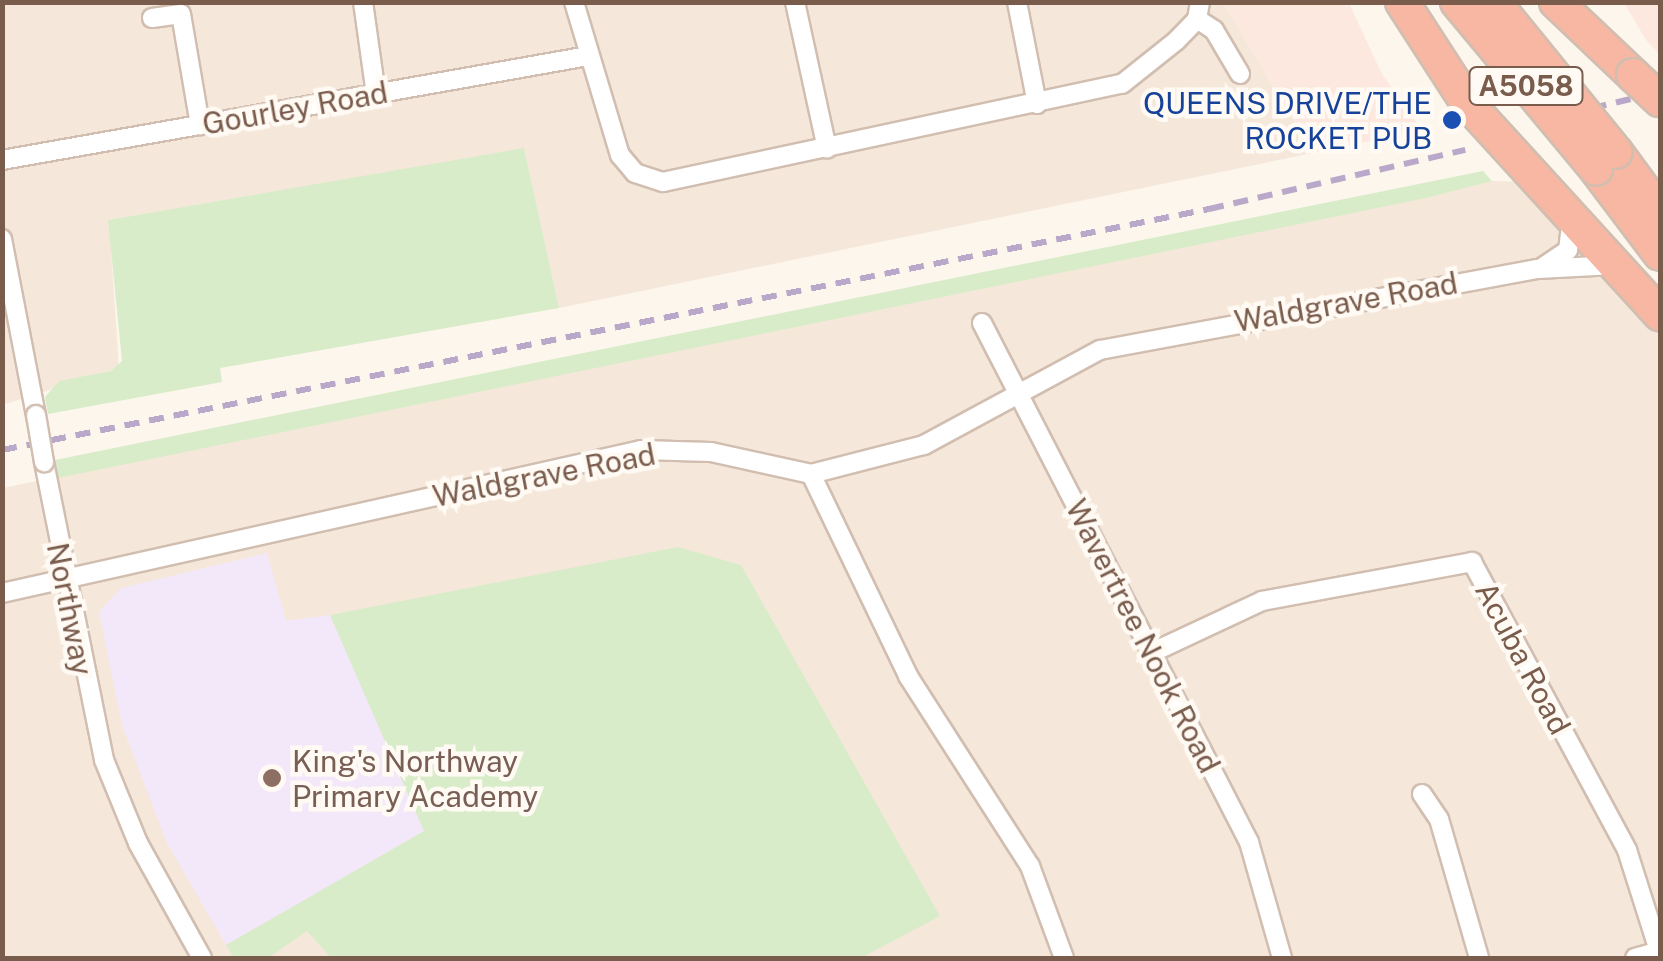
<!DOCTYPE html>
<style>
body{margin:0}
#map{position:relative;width:1663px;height:961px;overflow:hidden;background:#fdf6ec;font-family:"Public Sans",sans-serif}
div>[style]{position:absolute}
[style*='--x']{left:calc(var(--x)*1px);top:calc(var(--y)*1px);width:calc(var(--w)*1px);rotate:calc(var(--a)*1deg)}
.residential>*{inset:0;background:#f5e8da}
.commercial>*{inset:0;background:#fde8e0}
.education>*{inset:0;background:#f3e8fa}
.green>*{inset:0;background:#d8ecc9}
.roads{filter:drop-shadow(2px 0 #d1beb0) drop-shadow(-2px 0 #d1beb0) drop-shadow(0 2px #d1beb0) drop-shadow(0 -2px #d1beb0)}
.street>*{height:18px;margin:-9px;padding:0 9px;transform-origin:9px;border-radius:9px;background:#fff}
.highway>*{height:32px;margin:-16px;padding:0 16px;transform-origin:16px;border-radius:16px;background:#f7b7a3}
.rail>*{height:6px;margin-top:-3px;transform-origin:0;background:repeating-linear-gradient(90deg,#b9a8c9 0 15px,transparent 0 25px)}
.bridges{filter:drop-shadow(2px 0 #d1beb0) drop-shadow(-2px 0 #d1beb0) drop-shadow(0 2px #d1beb0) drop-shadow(0 -2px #d1beb0)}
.street-bridge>*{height:18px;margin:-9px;padding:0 9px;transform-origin:9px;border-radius:9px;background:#fff}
.highway-bridge>*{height:32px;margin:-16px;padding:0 16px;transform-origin:16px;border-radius:16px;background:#f7b7a3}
.dots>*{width:28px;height:28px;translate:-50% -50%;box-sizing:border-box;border:5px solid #fffaf3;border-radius:50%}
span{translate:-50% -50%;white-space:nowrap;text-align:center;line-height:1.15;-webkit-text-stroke:9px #fffaf3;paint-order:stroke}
.shield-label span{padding:2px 8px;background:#fffaf3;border:2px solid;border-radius:8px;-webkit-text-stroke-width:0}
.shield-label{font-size:28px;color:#7a5c4d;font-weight:700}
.transit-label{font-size:30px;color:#164399}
.right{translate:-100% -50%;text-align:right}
.street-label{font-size:30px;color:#7a5c4d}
.education-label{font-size:30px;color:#785e54}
.left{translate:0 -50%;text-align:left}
.frame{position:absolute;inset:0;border:5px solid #7a5c4d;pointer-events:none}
</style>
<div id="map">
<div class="residential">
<div style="clip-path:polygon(2px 3px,1224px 3px,1313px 153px,559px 308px,524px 149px,109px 220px,119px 368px,5px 404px)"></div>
<div style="clip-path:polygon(1492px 181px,1544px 182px,1660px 314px,1660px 958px,3px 958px,3px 488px)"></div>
</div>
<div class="commercial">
<div style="clip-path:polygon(1224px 3px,1349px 3px,1382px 74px,1422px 130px,1313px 153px)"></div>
<div style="clip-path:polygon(1624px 3px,1660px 3px,1660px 55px,1646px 40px)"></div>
</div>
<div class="education">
<div style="clip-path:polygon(267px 553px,286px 621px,330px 615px,424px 831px,226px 945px,166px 841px,122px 725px,99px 612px,121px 588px)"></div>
</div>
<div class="green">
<div style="clip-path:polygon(524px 148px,559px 308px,220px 368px,222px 382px,48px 414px,45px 397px,59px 381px,111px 371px,122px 361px,108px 220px)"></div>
<div style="clip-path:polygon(1483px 171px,1492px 181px,1426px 198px,58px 478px,55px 460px)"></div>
<div style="clip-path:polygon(678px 547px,741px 565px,940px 916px,861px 958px,331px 958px,307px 931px,268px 958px,234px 958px,226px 945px,424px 831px,330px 615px)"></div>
</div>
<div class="roads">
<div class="street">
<div style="--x:363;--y:2;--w:93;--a:82"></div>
<div style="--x:574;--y:2;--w:160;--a:73.3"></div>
<div style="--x:620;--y:155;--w:23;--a:50"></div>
<div style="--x:635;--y:173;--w:29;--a:18"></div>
<div style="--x:663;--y:182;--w:469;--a:-12.1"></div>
<div style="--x:1122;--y:84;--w:69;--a:-38.5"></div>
<div style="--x:1176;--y:41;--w:30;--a:-46"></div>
<div style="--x:1197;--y:19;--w:17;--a:-80"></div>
<div style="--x:795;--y:2;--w:150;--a:77.7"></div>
<div style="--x:1017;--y:2;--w:104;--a:78.9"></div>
<div style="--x:152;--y:18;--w:29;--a:-8"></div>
<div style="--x:181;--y:14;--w:113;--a:80.3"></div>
<div style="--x:1197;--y:19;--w:20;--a:33"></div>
<div style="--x:1214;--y:30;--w:51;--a:59.4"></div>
<div style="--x:2;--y:160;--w:595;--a:-10.06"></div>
<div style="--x:2;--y:239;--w:179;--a:79.1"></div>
<div style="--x:1543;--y:267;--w:30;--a:-34"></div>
<div style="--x:1568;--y:250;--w:32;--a:-83"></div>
<div style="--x:982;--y:323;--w:584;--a:62.78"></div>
<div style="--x:1249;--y:842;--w:121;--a:74.1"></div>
<div style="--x:44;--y:462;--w:304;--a:78.6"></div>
<div style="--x:104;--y:760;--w:90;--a:67.7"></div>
<div style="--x:138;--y:843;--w:132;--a:60.9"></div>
<div style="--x:811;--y:474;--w:224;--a:64.3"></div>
<div style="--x:908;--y:676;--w:226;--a:57.3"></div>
<div style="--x:1030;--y:866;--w:98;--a:69.7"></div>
<div style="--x:2;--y:593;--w:655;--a:-12.61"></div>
<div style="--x:641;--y:450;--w:70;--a:1.6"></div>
<div style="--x:711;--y:452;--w:102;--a:12.4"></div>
<div style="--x:811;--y:474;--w:117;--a:-14.4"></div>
<div style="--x:924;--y:445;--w:200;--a:-28.4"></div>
<div style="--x:1100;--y:350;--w:445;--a:-10.5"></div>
<div style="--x:1538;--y:269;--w:76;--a:-3"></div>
<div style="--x:1151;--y:653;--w:123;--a:-25.1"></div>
<div style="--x:1262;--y:601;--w:214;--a:-10.5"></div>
<div style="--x:1472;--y:562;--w:327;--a:61.7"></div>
<div style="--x:1627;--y:850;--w:106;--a:72.4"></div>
<div style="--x:1422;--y:794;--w:30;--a:56"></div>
<div style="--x:1439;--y:819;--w:145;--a:73.9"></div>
<div style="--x:1635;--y:958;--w:26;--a:-16"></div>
</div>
<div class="highway">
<div style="--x:1402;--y:2;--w:121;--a:57.1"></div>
<div style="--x:1468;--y:104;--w:285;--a:47.6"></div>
<div style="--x:1556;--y:2;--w:106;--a:43.5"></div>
<div style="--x:1616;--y:152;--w:74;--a:53.7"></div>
<div style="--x:1596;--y:169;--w:106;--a:53"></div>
</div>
</div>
<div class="rail">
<div style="--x:1543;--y:120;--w:120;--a:-13.5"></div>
<div style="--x:2;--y:450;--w:1231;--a:-11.29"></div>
<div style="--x:1209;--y:209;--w:263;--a:-13"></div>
</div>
<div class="bridges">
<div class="street-bridge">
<div style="--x:36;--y:415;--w:48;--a:80.3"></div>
</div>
<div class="highway-bridge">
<div style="--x:1457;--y:2;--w:217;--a:50.2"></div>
<div style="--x:1494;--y:2;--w:193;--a:50.9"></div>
<div style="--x:1633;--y:75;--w:37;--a:43"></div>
</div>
</div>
<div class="dots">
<div style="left:1452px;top:120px;background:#1a4fb4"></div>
<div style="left:272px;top:778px;background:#8d6e63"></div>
</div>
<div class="shield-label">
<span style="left:1526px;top:86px">A5058</span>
</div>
<div class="transit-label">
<span class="right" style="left:1432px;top:120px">QUEENS DRIVE/THE<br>ROCKET PUB</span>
</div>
<div class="street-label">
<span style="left:295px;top:108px;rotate:-10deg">Gourley Road</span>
<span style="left:1346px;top:302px;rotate:-10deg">Waldgrave Road</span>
<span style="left:544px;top:475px;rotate:-11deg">Waldgrave Road</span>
<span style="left:70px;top:609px;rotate:79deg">Northway</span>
<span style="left:1143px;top:636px;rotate:63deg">Wavertree Nook Road</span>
<span style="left:1523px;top:658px;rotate:62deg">Acuba Road</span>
</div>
<div class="education-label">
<span class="left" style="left:292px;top:778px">King's Northway<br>Primary Academy</span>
</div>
<div class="frame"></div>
</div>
